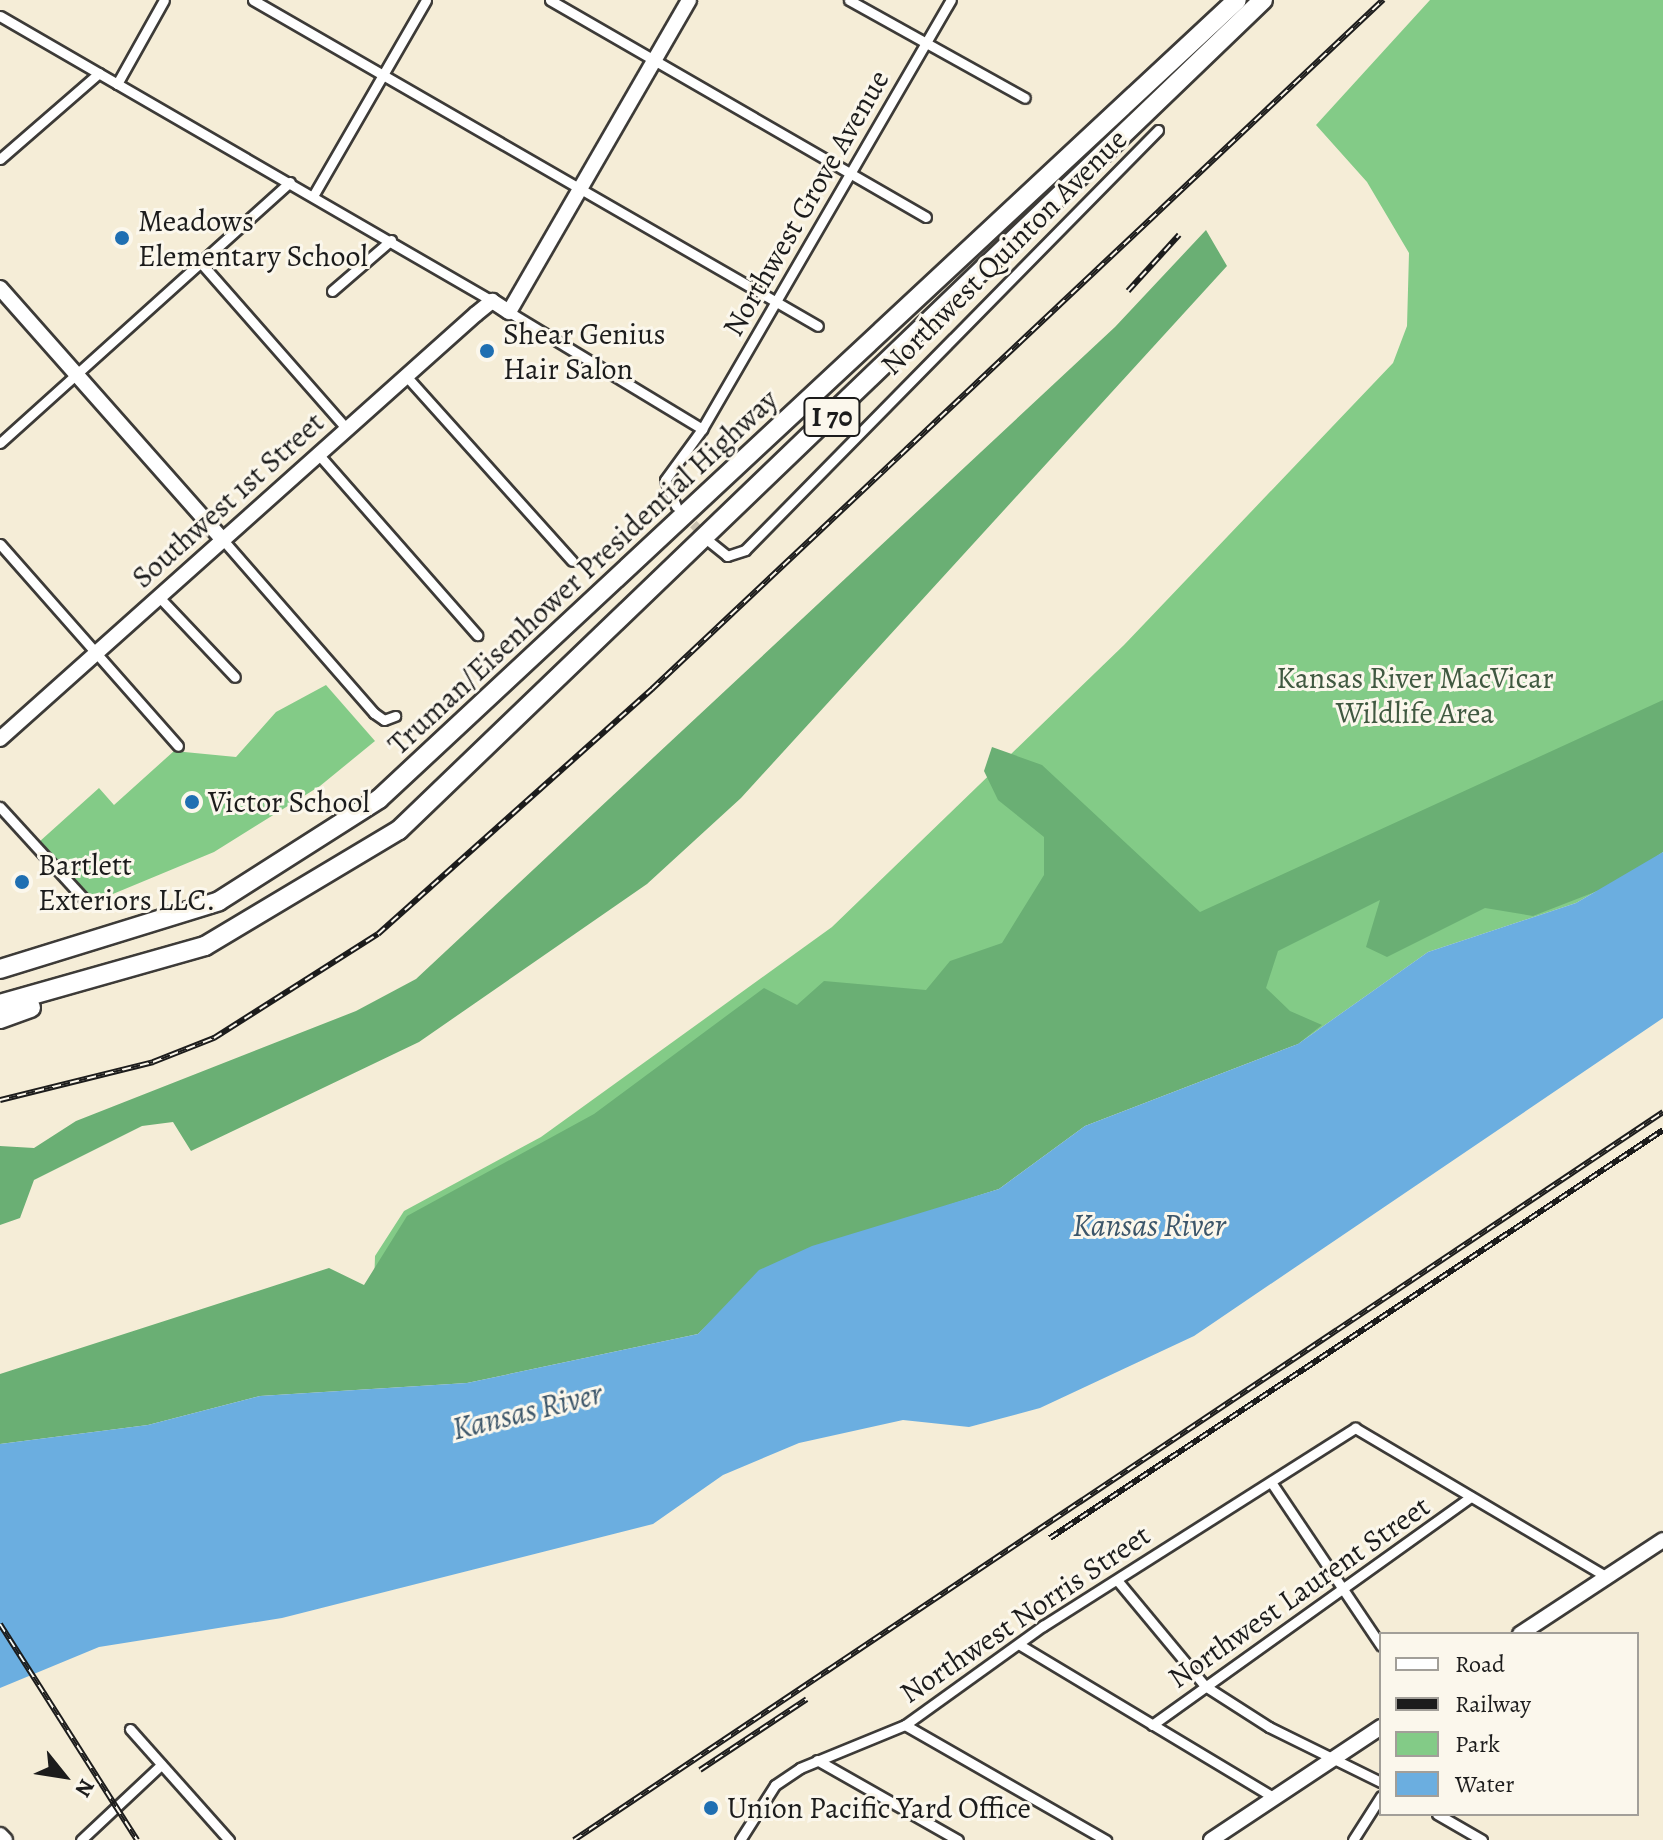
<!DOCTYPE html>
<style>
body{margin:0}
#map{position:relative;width:1663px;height:1840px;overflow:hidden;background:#f5edd7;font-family:Alegreya,serif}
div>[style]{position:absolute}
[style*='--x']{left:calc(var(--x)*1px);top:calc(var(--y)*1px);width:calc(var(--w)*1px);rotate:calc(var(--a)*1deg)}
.green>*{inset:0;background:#83cb87}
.forest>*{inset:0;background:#6aaf74}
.water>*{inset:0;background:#6baee0}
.street-tunnel>*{height:9px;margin-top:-4.5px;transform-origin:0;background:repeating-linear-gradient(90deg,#cac3b2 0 9px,transparent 0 13.5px)}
.roads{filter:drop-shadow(2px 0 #3d3b38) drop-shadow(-2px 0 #3d3b38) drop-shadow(0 2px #3d3b38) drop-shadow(0 -2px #3d3b38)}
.street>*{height:9px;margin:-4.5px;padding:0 4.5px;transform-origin:4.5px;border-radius:4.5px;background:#fff}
.secondary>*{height:14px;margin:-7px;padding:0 7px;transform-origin:7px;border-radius:7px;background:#fff}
.primary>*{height:14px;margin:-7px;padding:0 7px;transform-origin:7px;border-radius:7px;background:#fff}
.highway>*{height:18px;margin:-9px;padding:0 9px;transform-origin:9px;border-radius:9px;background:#fff}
.rail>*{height:6px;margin-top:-3px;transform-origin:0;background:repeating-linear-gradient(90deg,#fbf7ec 0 9px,#1c1c1c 0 18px);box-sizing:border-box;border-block:2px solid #1c1c1c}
.dots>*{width:22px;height:22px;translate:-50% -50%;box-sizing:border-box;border:4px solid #fbf7ec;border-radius:50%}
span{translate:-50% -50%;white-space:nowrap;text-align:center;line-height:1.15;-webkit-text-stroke:6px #fbf7ec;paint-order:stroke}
.shield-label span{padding:2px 6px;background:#fbf7ec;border:2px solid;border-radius:6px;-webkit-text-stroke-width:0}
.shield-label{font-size:28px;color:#1c1c1c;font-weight:700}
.street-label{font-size:30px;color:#1c1c1c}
.poi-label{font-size:30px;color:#1c1c1c}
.left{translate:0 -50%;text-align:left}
.park-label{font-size:30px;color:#405941}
.water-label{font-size:32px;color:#3c566a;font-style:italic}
.legend{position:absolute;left:1379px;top:1632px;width:260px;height:184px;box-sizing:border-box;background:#fbf7ec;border:2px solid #a29f99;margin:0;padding:10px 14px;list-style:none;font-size:24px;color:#1c1c1c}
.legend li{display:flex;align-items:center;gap:16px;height:40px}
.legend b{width:40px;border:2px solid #a29f99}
.north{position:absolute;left:24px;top:1736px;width:80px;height:80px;-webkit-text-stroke:6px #fbf7ec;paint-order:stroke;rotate:120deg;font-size:22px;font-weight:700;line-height:32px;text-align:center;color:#1c1c1c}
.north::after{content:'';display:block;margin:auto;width:28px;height:36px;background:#1c1c1c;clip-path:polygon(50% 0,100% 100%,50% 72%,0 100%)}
</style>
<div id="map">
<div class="green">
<div style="clip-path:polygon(1430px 0,1663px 0,1663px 852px,1576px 903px,1428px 952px,1298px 1044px,374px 1289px,375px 1256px,404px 1211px,541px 1137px,832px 927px,1124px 645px,1393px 363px,1407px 326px,1409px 253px,1367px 182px,1316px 125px)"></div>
<div style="clip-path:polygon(326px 685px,375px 741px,320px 786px,214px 852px,96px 901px,39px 842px,99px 788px,114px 805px,174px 751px,236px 757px,276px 712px)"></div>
</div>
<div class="forest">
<div style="clip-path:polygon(1206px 230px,1227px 266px,741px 798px,647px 884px,419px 1042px,191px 1151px,173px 1122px,142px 1126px,34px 1180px,20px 1218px,0 1225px,0 1146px,34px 1148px,76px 1121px,356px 1011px,416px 979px,1115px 327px)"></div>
<div style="clip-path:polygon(1663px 700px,1663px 852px,1618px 883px,1533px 916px,1485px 908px,1387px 957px,1366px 947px,1380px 900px,1278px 951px,1266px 988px,1290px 1011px,1322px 1025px,1298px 1044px,1085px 1126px,999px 1189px,883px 1226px,721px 1312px,698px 1334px,467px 1383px,260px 1396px,148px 1425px,0 1444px,0 1374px,329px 1268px,364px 1285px,407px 1216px,594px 1114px,764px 988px,797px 1005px,824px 981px,926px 990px,950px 961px,1002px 943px,1044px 875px,1044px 837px,998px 800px,984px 771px,992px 747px,1042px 765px,1200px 912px)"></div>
</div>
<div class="water">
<div style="clip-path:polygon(1663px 852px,1663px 1018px,1194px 1336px,1040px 1408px,969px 1427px,903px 1420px,799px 1443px,723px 1475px,653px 1524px,282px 1618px,99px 1647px,0 1688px,0 1444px,148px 1425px,260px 1396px,467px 1383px,698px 1334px,759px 1270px,812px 1246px,999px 1189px,1085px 1126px,1298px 1044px,1428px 952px,1576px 903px)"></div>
</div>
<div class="street-tunnel">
<div style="--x:684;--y:514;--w:33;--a:46"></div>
</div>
<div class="roads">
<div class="street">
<div style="--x:253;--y:0;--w:652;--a:29.98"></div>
<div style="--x:550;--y:0;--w:434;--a:30"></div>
<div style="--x:849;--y:0;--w:201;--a:29.1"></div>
<div style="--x:0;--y:16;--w:569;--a:30.08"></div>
<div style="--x:117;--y:84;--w:96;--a:-60.8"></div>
<div style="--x:0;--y:159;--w:131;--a:-41"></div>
<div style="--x:313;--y:196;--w:226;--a:-60"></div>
<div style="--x:201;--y:263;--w:221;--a:48.7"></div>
<div style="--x:332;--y:291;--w:78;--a:-40.8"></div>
<div style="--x:509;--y:312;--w:226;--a:31.2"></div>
<div style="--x:407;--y:377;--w:247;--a:48.1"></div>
<div style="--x:0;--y:443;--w:390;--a:-42"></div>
<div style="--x:319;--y:455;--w:240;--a:48.7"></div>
<div style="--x:676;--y:506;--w:28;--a:-113"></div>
<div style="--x:665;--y:480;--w:63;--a:-54"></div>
<div style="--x:702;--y:429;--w:496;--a:-59.9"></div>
<div style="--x:223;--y:540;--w:230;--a:48.9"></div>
<div style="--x:374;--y:713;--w:12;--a:35"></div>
<div style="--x:384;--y:720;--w:12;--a:-20"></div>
<div style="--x:710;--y:542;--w:22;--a:39"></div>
<div style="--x:727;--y:556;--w:19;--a:-18"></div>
<div style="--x:745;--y:550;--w:589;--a:-45.48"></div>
<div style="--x:0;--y:544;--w:269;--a:48.6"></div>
<div style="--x:159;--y:597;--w:110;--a:46.5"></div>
<div style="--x:0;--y:807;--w:123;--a:47.6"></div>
<div style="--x:1271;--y:1482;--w:197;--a:56.1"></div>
<div style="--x:1117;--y:1580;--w:138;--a:50.3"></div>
<div style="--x:1205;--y:1686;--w:76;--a:32.6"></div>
<div style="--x:1269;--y:1727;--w:125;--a:26.2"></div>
<div style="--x:1020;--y:1645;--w:297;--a:31"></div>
<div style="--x:905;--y:1725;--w:232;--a:29.8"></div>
<div style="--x:1152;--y:1725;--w:392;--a:-35.6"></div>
<div style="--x:130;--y:1729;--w:149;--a:48.3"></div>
<div style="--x:817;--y:1760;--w:162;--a:29.6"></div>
<div style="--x:1437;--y:1814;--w:52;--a:30"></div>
<div style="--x:81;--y:1840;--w:110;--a:-43.2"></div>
<div style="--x:740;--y:1840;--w:65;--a:-57.5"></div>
<div style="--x:775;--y:1785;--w:30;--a:-34"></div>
<div style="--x:800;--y:1768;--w:113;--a:-22.3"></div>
<div style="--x:905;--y:1725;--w:170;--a:-35.7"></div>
<div style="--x:1043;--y:1626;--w:370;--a:-32.4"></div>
<div style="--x:1355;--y:1428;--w:293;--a:30.6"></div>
<div style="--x:1353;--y:1840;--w:52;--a:-57.5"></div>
</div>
<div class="secondary">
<div style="--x:0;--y:288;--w:337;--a:48.5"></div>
<div style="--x:0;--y:739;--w:638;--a:-41.76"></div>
<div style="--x:476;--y:314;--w:21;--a:-39"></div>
<div style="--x:492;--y:301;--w:20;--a:33"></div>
<div style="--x:509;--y:312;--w:360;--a:-60"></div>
<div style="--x:1520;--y:1634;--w:171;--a:-33.3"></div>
<div style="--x:1211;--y:1840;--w:204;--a:-33.6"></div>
</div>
<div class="primary">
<div style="--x:0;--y:1835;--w:7;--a:45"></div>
</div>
<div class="highway">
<div style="--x:0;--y:969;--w:229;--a:-17.2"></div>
<div style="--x:219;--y:901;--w:190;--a:-32.5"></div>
<div style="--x:379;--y:799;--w:1172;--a:-42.96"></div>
<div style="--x:0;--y:1004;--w:213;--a:-15.8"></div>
<div style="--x:205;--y:946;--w:226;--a:-30.9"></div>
<div style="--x:399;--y:830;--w:1198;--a:-43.85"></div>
<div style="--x:0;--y:1019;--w:33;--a:-20"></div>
</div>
</div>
<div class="rail">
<div style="--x:1128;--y:291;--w:76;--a:-47.7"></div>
<div style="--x:0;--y:1100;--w:158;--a:-13.9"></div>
<div style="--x:153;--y:1062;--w:66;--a:-21.5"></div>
<div style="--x:214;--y:1038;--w:194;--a:-32.4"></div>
<div style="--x:378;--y:934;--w:368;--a:-41.8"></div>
<div style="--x:652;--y:689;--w:1005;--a:-43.31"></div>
<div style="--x:1050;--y:1538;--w:736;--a:-33.65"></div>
<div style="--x:0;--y:1624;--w:256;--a:57.6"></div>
<div style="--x:700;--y:1770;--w:128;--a:-33.6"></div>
<div style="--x:574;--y:1840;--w:1310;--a:-33.76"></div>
</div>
<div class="dots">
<div style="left:122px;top:238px;background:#1f6fb2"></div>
<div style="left:487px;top:351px;background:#1f6fb2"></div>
<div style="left:192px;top:802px;background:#1f6fb2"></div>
<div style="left:22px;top:882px;background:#1f6fb2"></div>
<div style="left:711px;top:1808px;background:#1f6fb2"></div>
</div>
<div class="shield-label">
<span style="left:832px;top:417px">I 70</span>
</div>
<div class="street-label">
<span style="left:806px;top:203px;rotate:-60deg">Northwest Grove Avenue</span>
<span style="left:1004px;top:252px;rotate:-45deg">Northwest Quinton Avenue</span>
<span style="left:228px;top:500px;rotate:-42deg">Southwest 1st Street</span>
<span style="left:583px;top:572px;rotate:-43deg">Truman/Eisenhower Presidential Highway</span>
<span style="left:1299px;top:1592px;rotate:-35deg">Northwest Laurent Street</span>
<span style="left:1025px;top:1614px;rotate:-34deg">Northwest Norris Street</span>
</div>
<div class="poi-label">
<span class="left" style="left:138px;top:238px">Meadows<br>Elementary School</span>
<span class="left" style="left:503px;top:351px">Shear Genius<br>Hair Salon</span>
<span class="left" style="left:208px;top:802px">Victor School</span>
<span class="left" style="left:38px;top:882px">Bartlett<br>Exteriors LLC.</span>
<span class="left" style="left:727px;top:1808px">Union Pacific Yard Office</span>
</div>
<div class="park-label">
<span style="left:1415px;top:695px">Kansas River MacVicar<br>Wildlife Area</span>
</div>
<div class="water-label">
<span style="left:1149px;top:1225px">Kansas River</span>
<span style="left:527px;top:1411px;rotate:-14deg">Kansas River</span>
</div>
<ul class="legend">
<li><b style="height:10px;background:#fff"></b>Road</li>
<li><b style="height:10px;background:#1c1c1c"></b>Railway</li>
<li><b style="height:22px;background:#83cb87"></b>Park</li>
<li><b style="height:22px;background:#6baee0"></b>Water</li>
</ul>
<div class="north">N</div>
</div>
